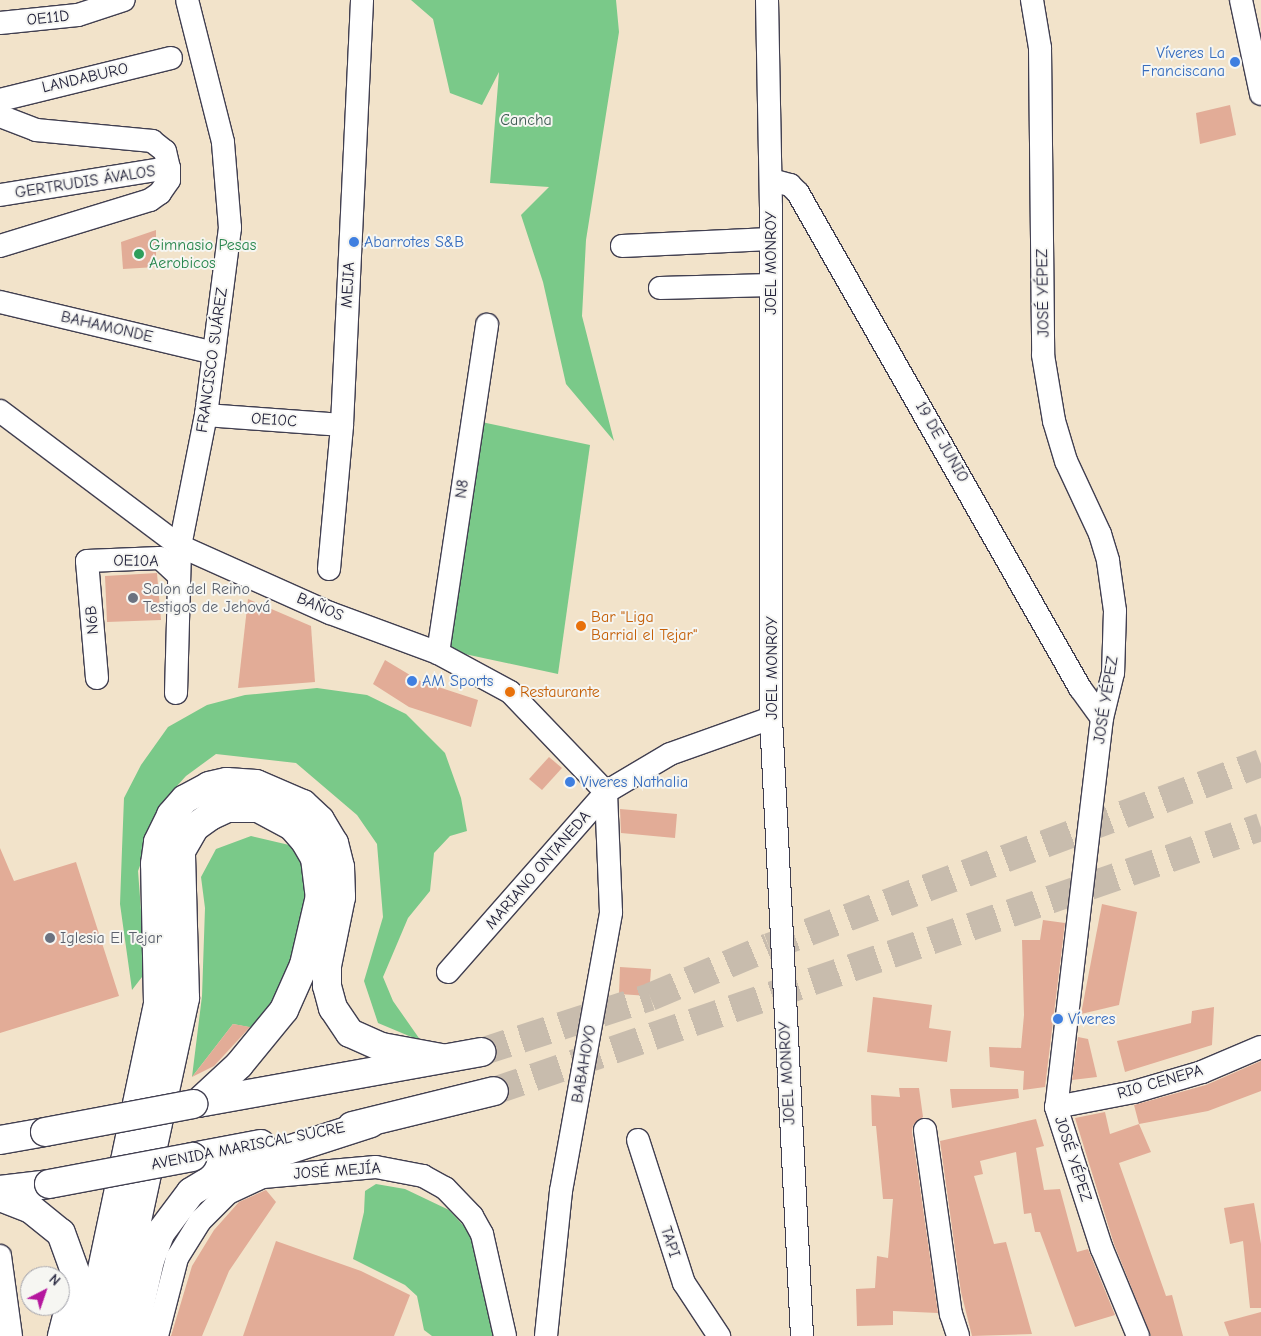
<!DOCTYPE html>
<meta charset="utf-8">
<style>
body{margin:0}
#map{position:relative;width:1261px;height:1336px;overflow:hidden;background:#f2e3ca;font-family:"Comic Neue",sans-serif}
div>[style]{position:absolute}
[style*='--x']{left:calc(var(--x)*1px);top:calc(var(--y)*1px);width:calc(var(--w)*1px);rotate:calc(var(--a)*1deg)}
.green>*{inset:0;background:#7ac989}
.building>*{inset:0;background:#e2ac97}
.primary-tunnel>*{height:28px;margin-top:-14px;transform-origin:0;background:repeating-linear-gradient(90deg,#c8bcad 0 28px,transparent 0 42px)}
.roads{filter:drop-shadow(1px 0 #413f50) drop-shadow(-1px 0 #413f50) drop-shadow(0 1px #413f50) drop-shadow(0 -1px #413f50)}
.minor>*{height:22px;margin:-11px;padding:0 11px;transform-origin:11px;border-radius:11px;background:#fff}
.primary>*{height:28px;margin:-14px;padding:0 14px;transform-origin:14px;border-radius:14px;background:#fff}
.bridges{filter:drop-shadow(1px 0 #413f50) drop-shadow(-1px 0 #413f50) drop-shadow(0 1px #413f50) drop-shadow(0 -1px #413f50)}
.primary-bridge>*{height:28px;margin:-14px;padding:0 14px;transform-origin:14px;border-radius:14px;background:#fff}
.dots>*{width:14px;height:14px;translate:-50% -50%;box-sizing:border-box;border:2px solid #f6f6f2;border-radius:50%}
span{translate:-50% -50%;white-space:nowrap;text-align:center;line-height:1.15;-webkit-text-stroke:4px #f6f6f2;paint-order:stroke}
.street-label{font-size:16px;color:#22223b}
.shop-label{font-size:16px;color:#366cbe}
.right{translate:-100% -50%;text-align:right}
.left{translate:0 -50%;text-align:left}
.park-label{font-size:16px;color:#415c56}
.leisure-label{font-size:16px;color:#27864d}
.worship-label{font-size:16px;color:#5b616d}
.food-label{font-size:16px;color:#c56008}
.north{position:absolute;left:20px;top:1266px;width:50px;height:50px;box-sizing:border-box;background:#f6f6f2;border:1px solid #a1a1a9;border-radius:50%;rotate:41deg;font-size:14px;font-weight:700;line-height:20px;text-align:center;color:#22223b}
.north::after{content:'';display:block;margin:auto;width:18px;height:22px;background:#b5179e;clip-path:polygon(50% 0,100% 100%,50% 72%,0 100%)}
</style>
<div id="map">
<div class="green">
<div style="clip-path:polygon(411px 0,616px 0,619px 32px,586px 240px,582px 316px,614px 441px,566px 384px,543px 282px,521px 215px,549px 187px,490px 183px,499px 72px,482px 105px,450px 93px,433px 19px)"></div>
<div style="clip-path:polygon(472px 420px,590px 445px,558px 674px,446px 650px)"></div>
<div style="clip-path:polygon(317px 688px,367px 695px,406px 714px,445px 753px,461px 798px,467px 831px,450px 836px,434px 853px,430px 891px,408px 918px,383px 977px,393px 1001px,421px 1041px,378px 1023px,364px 981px,383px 917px,377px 844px,357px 815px,296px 763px,216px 754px,186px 776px,165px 799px,138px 871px,144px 949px,142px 977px,132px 990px,120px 904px,122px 849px,124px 798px,141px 765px,168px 727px,207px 705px,245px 695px)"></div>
<div style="clip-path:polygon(251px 836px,302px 848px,315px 889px,287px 979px,259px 1029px,233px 1024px,192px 1077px,202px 996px,205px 908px,201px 877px,216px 849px)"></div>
<div style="clip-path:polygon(376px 1184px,405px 1189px,449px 1210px,473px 1236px,496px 1336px,432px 1336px,424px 1330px,417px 1296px,405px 1285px,353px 1259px,364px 1212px,365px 1191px)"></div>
</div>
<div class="building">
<div style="clip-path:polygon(1230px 105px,1236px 135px,1200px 144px,1196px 113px)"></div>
<div style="clip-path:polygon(156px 230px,156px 267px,123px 269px,121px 242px)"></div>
<div style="clip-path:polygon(157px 573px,161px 620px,107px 622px,105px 576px)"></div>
<div style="clip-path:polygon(248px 599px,311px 626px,315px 682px,238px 688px)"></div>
<div style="clip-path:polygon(385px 660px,420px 681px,478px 700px,471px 727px,409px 707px,373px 684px)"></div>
<div style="clip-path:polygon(549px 757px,562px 768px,542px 790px,529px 779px)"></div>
<div style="clip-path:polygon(620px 809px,677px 814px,675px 838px,621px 833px)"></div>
<div style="clip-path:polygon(0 848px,14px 881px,76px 862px,119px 996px,0 1033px)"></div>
<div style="clip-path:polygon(1102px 904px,1137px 912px,1132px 938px,1119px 1005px,1081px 1014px)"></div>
<div style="clip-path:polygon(1043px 920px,1065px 923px,1045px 1087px,1023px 1090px,1024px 1071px,990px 1067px,989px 1047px,1021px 1048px,1024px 1015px,1022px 940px,1040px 940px)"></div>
<div style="clip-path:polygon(620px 967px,651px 969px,649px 996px,619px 994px)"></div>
<div style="clip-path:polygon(873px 997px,932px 1005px,929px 1028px,951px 1031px,947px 1062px,867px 1052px)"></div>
<div style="clip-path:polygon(1214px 1007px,1212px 1045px,1125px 1072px,1117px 1041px,1191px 1023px,1192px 1011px)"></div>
<div style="clip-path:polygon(233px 1024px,250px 1027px,214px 1066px,192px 1077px)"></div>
<div style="clip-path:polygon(1078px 1037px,1088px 1039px,1097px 1077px,1072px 1080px)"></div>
<div style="clip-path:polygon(1261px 1061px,1261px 1091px,1208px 1111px,1139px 1124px,1134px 1105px,1206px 1085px)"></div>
<div style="clip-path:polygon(899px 1088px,919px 1088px,923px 1117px,913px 1125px,912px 1132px,938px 1313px,893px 1311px,893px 1325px,857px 1326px,856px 1289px,875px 1288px,877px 1256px,888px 1258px,893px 1199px,883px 1199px,876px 1126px,872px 1126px,871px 1095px,900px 1097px)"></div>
<div style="clip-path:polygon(950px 1089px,1018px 1089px,1019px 1098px,952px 1108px)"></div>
<div style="clip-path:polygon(1105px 1112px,1110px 1134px,1139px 1124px,1151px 1152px,1119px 1163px,1166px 1296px,1172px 1295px,1183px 1336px,1151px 1336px,1114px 1244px,1075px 1118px)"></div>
<div style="clip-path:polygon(1036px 1119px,1044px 1146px,1036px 1148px,1044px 1190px,1060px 1189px,1077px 1252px,1088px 1249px,1115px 1315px,1075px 1327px,1040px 1232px,1035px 1232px,1031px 1213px,1024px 1214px,1016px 1152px,980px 1161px,983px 1174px,974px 1176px,994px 1244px,1006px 1242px,1032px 1334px,972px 1336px,961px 1292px,940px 1141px)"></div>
<div style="clip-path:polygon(266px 1190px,276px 1202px,229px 1271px,202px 1336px,171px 1336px,192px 1266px,214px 1230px,239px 1202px)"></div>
<div style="clip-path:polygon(1254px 1203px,1261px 1244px,1261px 1308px,1250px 1308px,1243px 1241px,1230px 1244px,1224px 1208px)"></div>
<div style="clip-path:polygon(276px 1241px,361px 1271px,410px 1295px,394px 1336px,243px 1336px)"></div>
<div style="clip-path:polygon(1261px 1312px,1261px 1336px,1229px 1336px,1224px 1322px)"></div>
</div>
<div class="primary-tunnel">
<div style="--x:481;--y:1052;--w:178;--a:-18"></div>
<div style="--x:650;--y:997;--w:129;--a:-22.8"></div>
<div style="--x:769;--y:947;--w:525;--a:-20.5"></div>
<div style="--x:494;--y:1091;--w:811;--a:-18.99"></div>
</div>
<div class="roads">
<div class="minor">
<div style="--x:767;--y:0;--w:207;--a:88.9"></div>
<div style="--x:771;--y:207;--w:511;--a:90"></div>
<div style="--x:771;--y:718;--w:619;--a:87.13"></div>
<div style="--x:1032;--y:0;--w:49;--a:80.5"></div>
<div style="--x:1040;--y:48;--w:307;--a:89.4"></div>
<div style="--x:1043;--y:355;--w:67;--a:80.5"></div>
<div style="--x:1054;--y:421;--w:42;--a:73.3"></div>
<div style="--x:1066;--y:461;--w:81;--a:65"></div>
<div style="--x:1100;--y:534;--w:28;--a:73"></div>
<div style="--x:1108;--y:561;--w:50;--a:82"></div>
<div style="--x:1115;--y:611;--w:62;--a:91.8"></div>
<div style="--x:1113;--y:673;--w:46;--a:103.7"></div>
<div style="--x:1102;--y:718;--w:392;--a:96.7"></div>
<div style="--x:1056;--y:1107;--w:149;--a:72.1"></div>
<div style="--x:1102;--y:1249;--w:94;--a:67.5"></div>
<div style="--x:1241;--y:0;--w:96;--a:78"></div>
<div style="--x:0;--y:23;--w:78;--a:-5.9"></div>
<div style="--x:78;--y:15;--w:48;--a:-18.1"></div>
<div style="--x:0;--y:100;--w:176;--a:-13.8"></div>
<div style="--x:0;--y:116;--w:39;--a:21"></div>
<div style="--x:36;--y:130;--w:117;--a:5.4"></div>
<div style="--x:152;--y:141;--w:16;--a:38"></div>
<div style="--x:165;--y:151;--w:17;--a:77"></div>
<div style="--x:169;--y:168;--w:12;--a:90"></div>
<div style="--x:169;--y:180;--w:16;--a:125"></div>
<div style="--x:160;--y:193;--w:12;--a:145"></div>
<div style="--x:150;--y:200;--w:157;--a:163"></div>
<div style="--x:771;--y:180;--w:20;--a:15"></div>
<div style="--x:790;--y:185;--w:11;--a:45"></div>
<div style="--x:798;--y:193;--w:570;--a:60.33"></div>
<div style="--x:1080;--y:688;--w:37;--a:54"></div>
<div style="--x:0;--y:195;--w:171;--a:-9.1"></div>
<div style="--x:622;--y:246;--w:148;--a:-2.7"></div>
<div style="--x:660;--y:288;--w:111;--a:-1.5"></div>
<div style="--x:0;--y:302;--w:220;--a:13.4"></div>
<div style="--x:0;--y:411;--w:225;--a:36.9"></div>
<div style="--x:180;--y:546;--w:164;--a:24.1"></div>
<div style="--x:330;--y:613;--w:115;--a:20.3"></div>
<div style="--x:438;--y:653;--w:82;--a:28.4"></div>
<div style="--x:510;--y:692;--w:139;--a:46.2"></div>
<div style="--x:206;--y:415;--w:136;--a:4.2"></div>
<div style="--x:329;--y:569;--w:145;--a:-84.8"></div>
<div style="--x:342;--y:425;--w:425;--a:-87.3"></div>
<div style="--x:438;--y:653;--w:332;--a:-81.5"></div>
<div style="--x:97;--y:678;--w:117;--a:-94.9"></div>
<div style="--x:87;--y:561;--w:73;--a:-2.4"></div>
<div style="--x:160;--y:558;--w:26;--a:43"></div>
<div style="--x:176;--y:693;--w:147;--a:-88.4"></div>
<div style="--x:180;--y:546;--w:134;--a:-78.8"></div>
<div style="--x:206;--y:415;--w:189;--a:-82.7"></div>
<div style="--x:230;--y:228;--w:86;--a:-94.7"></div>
<div style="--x:223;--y:142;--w:146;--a:-104.2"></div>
<div style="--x:448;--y:972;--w:240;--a:-48.7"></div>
<div style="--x:606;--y:792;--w:74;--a:-30.7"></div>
<div style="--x:670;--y:754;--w:107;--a:-19.6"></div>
<div style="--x:1056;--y:1107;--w:79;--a:-10.9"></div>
<div style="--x:1134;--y:1092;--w:71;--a:-16.4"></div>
<div style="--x:1202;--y:1072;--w:64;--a:-23"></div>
<div style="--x:925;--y:1130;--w:186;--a:82"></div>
<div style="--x:951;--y:1314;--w:23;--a:72"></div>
<div style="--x:638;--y:1140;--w:150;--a:72.2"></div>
<div style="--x:684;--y:1283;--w:64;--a:56.6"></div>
<div style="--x:0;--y:1256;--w:81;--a:82.2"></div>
<div style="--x:157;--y:1336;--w:81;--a:-75.6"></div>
<div style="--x:177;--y:1258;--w:44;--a:-58.1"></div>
<div style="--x:200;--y:1221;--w:40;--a:-45"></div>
<div style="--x:228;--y:1193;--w:38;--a:-25"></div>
<div style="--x:263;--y:1177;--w:113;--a:-5.1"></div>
<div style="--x:376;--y:1167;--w:48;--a:10.8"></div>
<div style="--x:423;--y:1176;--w:25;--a:29"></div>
<div style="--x:445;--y:1188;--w:39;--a:46"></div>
<div style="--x:472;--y:1216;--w:21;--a:61"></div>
<div style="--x:482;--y:1234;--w:105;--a:77.3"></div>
<div style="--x:546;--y:1336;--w:146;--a:-84.1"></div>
<div style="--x:561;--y:1191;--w:283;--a:-79.8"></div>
<div style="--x:611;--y:912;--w:120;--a:-92.4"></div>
</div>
<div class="primary">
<div style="--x:198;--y:1103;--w:288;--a:-10.2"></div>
<div style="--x:352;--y:1126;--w:146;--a:-13.8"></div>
<div style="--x:0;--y:1140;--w:46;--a:-10.1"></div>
<div style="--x:192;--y:1157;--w:70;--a:-10.7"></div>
<div style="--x:0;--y:1190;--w:49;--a:-7"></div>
<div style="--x:0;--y:1197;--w:33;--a:21"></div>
<div style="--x:31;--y:1209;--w:38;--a:39"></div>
<div style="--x:61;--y:1233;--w:47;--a:70"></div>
<div style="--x:77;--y:1277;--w:61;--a:104.3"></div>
<div style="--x:88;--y:1336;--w:340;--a:-78.1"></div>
<div style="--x:158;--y:1003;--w:139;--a:-91.2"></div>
<div style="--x:155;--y:864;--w:22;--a:-82"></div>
<div style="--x:158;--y:842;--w:30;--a:-64"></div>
<div style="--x:171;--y:815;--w:21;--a:-49"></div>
<div style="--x:185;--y:799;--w:27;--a:-28"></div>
<div style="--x:209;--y:786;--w:18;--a:-13"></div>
<div style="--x:227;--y:782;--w:29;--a:4"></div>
<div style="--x:256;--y:784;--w:51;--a:23.1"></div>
<div style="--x:303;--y:804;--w:23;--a:43"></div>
<div style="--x:320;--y:820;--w:27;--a:59"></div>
<div style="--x:334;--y:843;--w:25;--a:76"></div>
<div style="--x:340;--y:867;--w:30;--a:88"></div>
<div style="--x:341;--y:897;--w:70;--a:101.5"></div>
<div style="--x:327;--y:966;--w:20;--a:90"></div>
<div style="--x:327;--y:986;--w:23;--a:75"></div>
<div style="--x:333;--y:1008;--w:30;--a:56"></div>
<div style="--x:350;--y:1033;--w:35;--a:24"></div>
<div style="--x:382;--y:1047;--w:60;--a:10.6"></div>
<div style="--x:112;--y:1336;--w:346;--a:-77.8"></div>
<div style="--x:185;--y:998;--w:147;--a:-91.6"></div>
<div style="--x:181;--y:851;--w:28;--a:-60"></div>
<div style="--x:195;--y:827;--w:19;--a:-36"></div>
<div style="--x:210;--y:816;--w:19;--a:-25"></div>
<div style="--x:227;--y:808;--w:31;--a:0"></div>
<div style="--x:258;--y:808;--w:38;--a:28"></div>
<div style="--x:292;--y:826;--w:20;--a:49"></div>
<div style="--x:305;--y:841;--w:20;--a:60"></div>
<div style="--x:315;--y:858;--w:38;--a:83"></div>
<div style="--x:320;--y:896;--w:71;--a:103.1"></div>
<div style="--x:304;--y:965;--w:49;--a:114"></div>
<div style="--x:284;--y:1010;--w:71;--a:129.3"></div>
<div style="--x:239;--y:1065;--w:56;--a:137.2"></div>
<div style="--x:133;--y:1336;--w:78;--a:-77.4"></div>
<div style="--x:150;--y:1260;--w:30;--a:-69"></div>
<div style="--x:161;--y:1232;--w:50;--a:-53.1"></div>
<div style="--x:191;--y:1192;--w:44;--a:-31.2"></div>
<div style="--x:229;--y:1169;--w:149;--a:-17.9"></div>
</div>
</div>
<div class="bridges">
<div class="primary-bridge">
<div style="--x:45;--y:1132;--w:151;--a:-10.7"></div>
<div style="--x:49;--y:1184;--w:146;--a:-10.7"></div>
</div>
</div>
<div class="dots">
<div style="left:1235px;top:62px;background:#3f7fe0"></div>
<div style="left:354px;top:242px;background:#3f7fe0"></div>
<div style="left:139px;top:254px;background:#2e9e5b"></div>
<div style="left:133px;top:598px;background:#6b7280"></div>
<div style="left:581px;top:626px;background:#e8710a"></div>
<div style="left:412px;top:681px;background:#3f7fe0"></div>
<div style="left:510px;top:692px;background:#e8710a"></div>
<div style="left:570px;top:782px;background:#3f7fe0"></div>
<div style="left:50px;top:938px;background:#6b7280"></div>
<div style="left:1058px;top:1019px;background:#3f7fe0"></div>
</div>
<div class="street-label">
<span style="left:48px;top:18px;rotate:-6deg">OE11D</span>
<span style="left:85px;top:78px;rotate:-13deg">LANDABURO</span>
<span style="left:85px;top:182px;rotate:-9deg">GERTRUDIS ÁVALOS</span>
<span style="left:771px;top:263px;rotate:-90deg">JOEL MONROY</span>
<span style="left:348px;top:285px;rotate:-87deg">MEJIA</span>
<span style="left:1043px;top:293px;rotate:-91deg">JOSÉ YÉPEZ</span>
<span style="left:107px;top:327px;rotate:13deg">BAHAMONDE</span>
<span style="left:212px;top:360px;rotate:-82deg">FRANCISCO SUÁREZ</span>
<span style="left:274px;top:420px;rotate:4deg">OE10C</span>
<span style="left:942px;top:442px;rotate:60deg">19 DE JUNIO</span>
<span style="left:462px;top:489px;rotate:-82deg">N8</span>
<span style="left:136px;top:561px;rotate:1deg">OE10A</span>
<span style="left:320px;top:607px;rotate:23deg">BAÑOS</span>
<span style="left:92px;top:620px;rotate:-95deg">N6B</span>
<span style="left:772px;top:668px;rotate:-90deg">JOEL MONROY</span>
<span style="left:1106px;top:700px;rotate:-81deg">JOSÉ YÉPEZ</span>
<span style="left:538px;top:870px;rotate:-49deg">MARIANO ONTANEDA</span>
<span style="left:584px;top:1064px;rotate:-80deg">BABAHOYO</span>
<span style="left:787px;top:1073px;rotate:-93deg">JOEL MONROY</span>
<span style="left:1160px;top:1082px;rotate:-16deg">RIO CENEPA</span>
<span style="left:248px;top:1146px;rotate:-11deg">AVENIDA MARISCAL SUCRE</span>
<span style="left:1073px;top:1159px;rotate:72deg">JOSÉ YÉPEZ</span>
<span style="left:337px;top:1171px;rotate:-4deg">JOSÉ MEJÍA</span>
<span style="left:670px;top:1242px;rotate:72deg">TAPI</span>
</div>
<div class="shop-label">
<span class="right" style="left:1225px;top:62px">Víveres La<br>Franciscana</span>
<span class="left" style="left:364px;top:242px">Abarrotes S&amp;B</span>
<span class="left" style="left:422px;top:681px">AM Sports</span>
<span class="left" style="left:580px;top:782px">Viveres Nathalia</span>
<span class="left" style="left:1068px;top:1019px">Víveres</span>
</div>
<div class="park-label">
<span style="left:526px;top:120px">Cancha</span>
</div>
<div class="leisure-label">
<span class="left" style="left:149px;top:254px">Gimnasio Pesas<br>Aerobicos</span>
</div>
<div class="worship-label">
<span class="left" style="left:143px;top:598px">Salon del Reino<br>Testigos de Jehová</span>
<span class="left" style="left:60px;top:938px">Iglesia El Tejar</span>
</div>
<div class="food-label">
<span class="left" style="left:591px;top:626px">Bar "Liga<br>Barrial el Tejar"</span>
<span class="left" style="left:520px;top:692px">Restaurante</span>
</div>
<div class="north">N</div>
</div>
